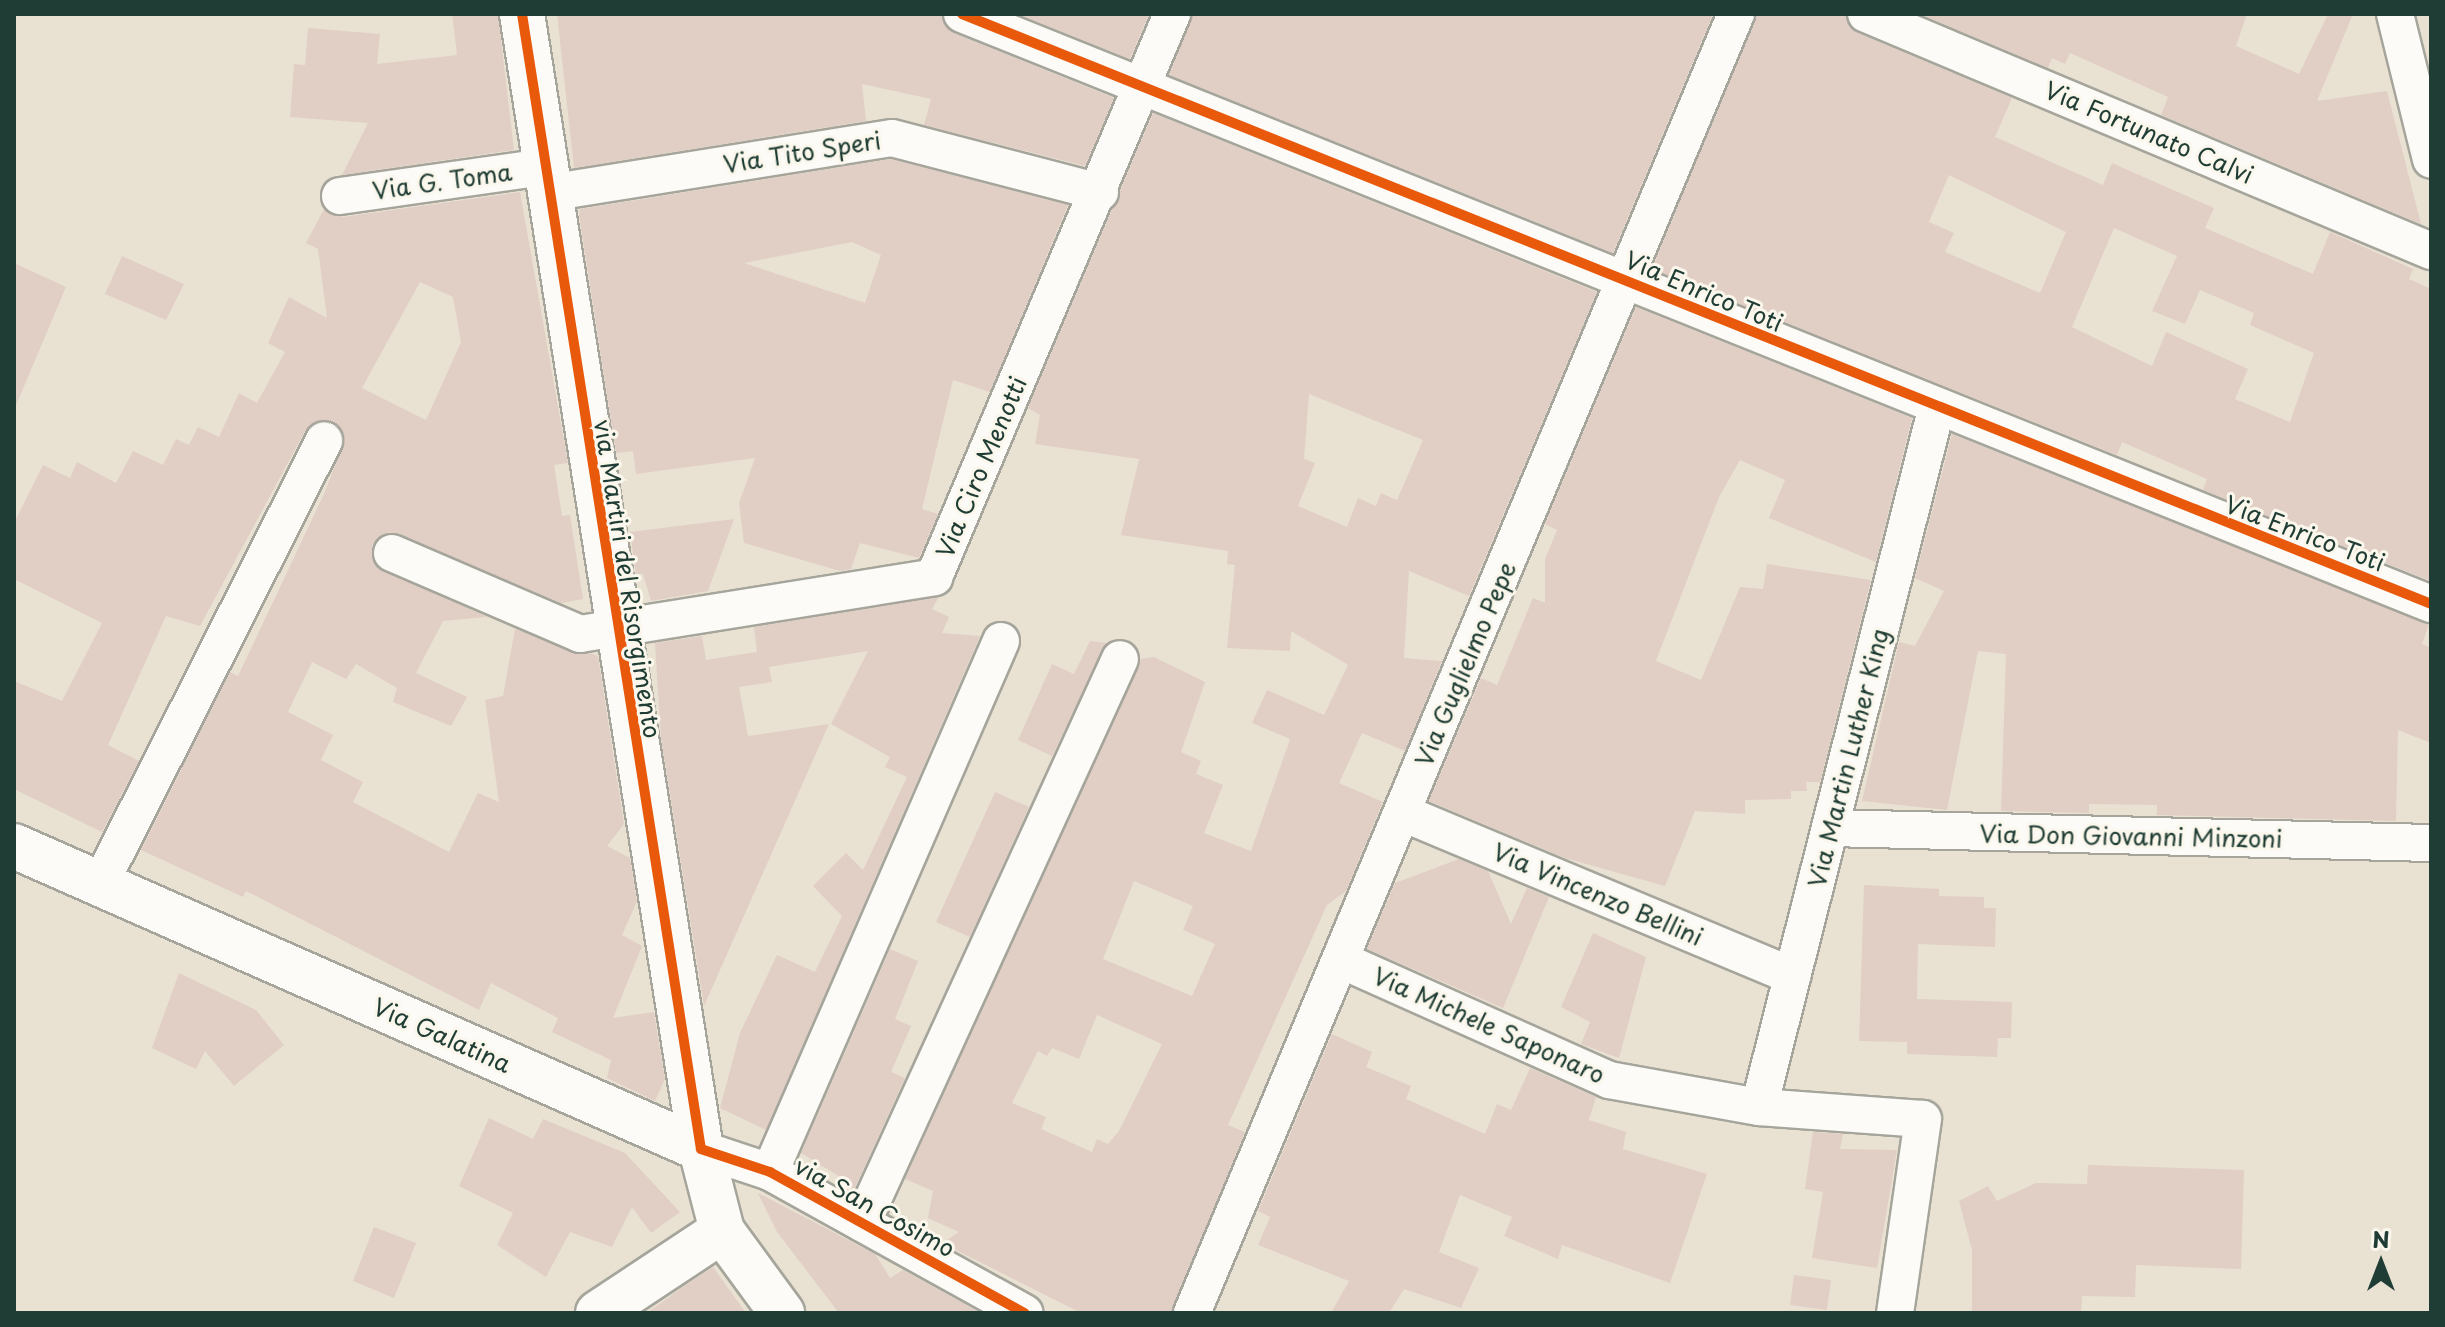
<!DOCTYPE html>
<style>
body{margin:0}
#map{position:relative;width:2445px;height:1327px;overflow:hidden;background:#e9e2d3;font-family:"Playpen Sans",sans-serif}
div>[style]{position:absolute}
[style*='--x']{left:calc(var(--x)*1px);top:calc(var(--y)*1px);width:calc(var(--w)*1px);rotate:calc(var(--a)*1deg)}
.building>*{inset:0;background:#e1cec5}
.roads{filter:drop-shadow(2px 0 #a5a59b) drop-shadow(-2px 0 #a5a59b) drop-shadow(0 2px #a5a59b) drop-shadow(0 -2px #a5a59b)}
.minor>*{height:36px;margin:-18px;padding:0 18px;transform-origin:18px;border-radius:18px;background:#fcfbf8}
.tertiary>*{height:44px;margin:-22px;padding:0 22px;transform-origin:22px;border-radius:22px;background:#fcfbf8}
.cycleway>*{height:10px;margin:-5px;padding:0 5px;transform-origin:5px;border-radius:5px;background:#e8590c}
span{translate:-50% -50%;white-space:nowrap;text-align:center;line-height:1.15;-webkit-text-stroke:6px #fbf7ec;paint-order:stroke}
.street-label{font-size:24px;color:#1f3d34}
.frame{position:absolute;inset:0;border:16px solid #1f3d34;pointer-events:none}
.north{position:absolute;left:2341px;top:1223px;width:80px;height:80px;-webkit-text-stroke:6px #fbf7ec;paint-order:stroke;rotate:0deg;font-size:22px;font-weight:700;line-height:32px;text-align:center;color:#1f3d34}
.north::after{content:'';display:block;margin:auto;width:28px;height:36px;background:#1f3d34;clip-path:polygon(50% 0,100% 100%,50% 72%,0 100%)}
</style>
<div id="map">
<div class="building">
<div style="clip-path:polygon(452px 14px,498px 14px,514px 150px,342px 175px,368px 123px,290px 117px,294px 64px,305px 65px,308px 28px,380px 34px,377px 64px,457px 55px)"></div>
<div style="clip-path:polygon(557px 14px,941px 14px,954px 33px,1114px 98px,1085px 166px,924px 125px,931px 99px,862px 84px,866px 121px,574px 168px)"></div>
<div style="clip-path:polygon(1018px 14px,1149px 14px,1130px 59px)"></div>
<div style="clip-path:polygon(1193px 14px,1713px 14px,1613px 253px,1169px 75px)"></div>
<div style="clip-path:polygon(evenodd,1757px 14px,1845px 14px,1858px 33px,2012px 98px,1995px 137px,2103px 185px,2112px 163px,2214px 208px,2205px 228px,2313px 274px,2330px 232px,2413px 269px,2409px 279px,2431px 289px,2431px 581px,2203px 490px,2207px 479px,2122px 442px,2117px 455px,1652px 269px,1757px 14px,1949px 175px,2066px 232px,2040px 293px,1945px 252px,1954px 233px,1929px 222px,1949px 175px,1757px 14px,2114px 228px,2177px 256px,2152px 311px,2185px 324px,2200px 290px,2254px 313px,2250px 325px,2314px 353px,2290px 422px,2235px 399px,2248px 369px,2166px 332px,2152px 366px,2072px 327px,2114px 228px)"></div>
<div style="clip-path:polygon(1920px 14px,2247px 14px,2236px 46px,2299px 74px,2328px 14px,2353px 14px,2317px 101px,2387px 91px,2421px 224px,2161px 115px,2168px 97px,2070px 53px,2065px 64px,2052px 58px,2048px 68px)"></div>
<div style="clip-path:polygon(evenodd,1153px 113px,1597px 292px,1469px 596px,1409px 571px,1404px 658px,1442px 661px,1405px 751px,1362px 733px,1339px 783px,1383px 802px,1346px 891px,1327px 905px,1228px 1125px,1245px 1132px,1171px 1313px,1081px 1313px,942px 1243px,959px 1232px,928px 1218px,933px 1191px,905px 1179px,1141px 659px,1154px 657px,1205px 682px,1181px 752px,1201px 761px,1196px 774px,1223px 785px,1204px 833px,1251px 851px,1290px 739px,1252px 723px,1267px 690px,1324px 715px,1348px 665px,1291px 631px,1290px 651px,1227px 648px,1235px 565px,1227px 564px,1228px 551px,1121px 535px,1139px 459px,1035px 444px,1040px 415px,1028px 408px,1153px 113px,1309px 394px,1423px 440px,1397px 500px,1381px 493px,1376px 506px,1358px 498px,1347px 527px,1298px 506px,1315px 463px,1304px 459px,1309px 394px,1153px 113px,1134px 881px,1193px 906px,1183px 930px,1215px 944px,1192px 996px,1103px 959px,1134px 881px,1153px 113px,1097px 1015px,1162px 1044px,1119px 1131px,1108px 1144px,1097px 1139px,1092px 1152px,1041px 1129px,1046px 1117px,1012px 1103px,1038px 1051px,1047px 1056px,1052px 1048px,1079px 1059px,1097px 1015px)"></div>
<div style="clip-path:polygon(evenodd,891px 159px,1068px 205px,990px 392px,953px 380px,922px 509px,938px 514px,919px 558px,860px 543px,851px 569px,840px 571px,744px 543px,739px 503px,755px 458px,636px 474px,633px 451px,616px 453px,579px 215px,580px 209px,891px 159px,852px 242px,881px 255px,865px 303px,744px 263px,852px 242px)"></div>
<div style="clip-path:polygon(evenodd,520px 192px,568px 463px,554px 465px,562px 516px,570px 515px,583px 599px,561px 603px,389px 532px,372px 545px,376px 566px,487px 617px,443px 621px,416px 673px,467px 697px,451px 726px,393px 702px,397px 688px,356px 664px,346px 679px,312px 662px,288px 712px,333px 735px,321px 760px,363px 782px,353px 802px,449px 852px,478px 793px,499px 802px,485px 700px,503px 696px,515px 629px,598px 656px,624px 824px,607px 846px,630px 858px,637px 901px,622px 935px,642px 946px,613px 1018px,654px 1012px,665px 1079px,655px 1101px,607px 1078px,611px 1060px,552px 1032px,558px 1018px,491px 983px,479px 1010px,246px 891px,243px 897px,141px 850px,230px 672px,238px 676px,324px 494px,345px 440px,333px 421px,305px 431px,200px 626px,166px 616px,108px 745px,139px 761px,102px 832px,14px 789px,14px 681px,62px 701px,102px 623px,14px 579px,14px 523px,43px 465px,70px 478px,77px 462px,116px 483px,133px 451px,163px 465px,176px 439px,189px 445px,198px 427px,219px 437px,239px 393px,257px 403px,285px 352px,268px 343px,289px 297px,327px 318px,318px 249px,306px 243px,324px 209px,343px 217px,520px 192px,420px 282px,453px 297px,461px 342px,426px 420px,362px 388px,420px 282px)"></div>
<div style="clip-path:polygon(122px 256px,184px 284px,166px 320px,105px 294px)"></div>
<div style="clip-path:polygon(14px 263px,66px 287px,14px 410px)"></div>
<div style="clip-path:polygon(1636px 307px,1912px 418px,1876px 562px,1769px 518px,1785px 480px,1740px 460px,1719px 497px,1656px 661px,1701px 680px,1740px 587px,1763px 589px,1767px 564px,1871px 580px,1820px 782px,1806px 782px,1807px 791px,1791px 791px,1791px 799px,1745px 800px,1745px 814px,1695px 811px,1665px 886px,1565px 858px,1429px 801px,1481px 678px,1497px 685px,1533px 598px,1545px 603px,1545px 559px,1557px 530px,1545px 524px)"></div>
<div style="clip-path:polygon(1952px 434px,2429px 624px,2422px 644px,2431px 648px,2431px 743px,2398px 730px,2396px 821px,2157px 815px,2157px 805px,2089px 804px,2089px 813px,2001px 811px,2006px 654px,1978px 651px,1947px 810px,1862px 801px,1899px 642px,1915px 646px,1944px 591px,1915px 578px)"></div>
<div style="clip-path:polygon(734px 519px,708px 591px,651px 601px,643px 574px,636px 575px,630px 532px)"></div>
<div style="clip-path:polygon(939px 597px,932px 609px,949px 617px,942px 633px,980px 636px,766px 1130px,720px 1108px,740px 1033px,777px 955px,815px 972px,842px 916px,813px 886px,846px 853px,863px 870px,907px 777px,885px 767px,890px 757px,831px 724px,868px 651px,769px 667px,772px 682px,739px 687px,748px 736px,829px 724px,704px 1006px,661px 738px,655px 643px,702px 636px,706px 660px,757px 652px,754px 627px)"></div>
<div style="clip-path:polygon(1090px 641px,1107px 643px,1052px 756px,1018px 740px,1052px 664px,1074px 674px)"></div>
<div style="clip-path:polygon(995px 792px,1029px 807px,970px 937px,936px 922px)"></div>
<div style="clip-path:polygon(1459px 859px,1488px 871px,1511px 924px,1527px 888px,1549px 897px,1503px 1008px,1367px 949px,1395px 883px)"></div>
<div style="clip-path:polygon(1864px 885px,1939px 889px,1939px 896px,1984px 897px,1984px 908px,1996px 908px,1995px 947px,1918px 944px,1917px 999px,2012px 1002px,2011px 1038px,1998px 1038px,1997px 1057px,1907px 1054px,1907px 1042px,1859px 1041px)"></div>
<div style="clip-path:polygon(1593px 933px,1646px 957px,1619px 1058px,1581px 1044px,1590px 1022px,1561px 1007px)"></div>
<div style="clip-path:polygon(890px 949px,918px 961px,895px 1019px,911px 1026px,891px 1072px,905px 1078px,852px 1194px,835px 1184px,850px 1183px,801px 1153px)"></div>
<div style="clip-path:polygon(179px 973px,256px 1010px,284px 1045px,234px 1086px,205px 1051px,196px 1069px,152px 1048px)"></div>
<div style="clip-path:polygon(1332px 1034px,1372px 1052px,1366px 1067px,1411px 1086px,1406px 1099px,1485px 1134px,1497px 1104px,1511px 1110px,1530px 1068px,1596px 1097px,1589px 1120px,1626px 1132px,1623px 1149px,1707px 1174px,1670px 1283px,1562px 1245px,1558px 1259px,1504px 1236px,1512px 1217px,1460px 1195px,1439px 1252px,1479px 1268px,1461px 1308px,1404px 1289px,1389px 1313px,1331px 1313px,1349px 1281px,1258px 1245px,1270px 1217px,1258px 1211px)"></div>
<div style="clip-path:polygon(489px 1118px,533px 1139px,543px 1119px,625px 1153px,680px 1212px,651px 1233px,632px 1207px,612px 1247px,570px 1232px,546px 1277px,497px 1245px,513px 1213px,459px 1186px)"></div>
<div style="clip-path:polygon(1813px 1132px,1843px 1134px,1840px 1149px,1897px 1150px,1877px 1268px,1812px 1258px,1823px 1192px,1805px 1189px)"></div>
<div style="clip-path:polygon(2088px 1165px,2244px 1170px,2241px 1269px,2136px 1265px,2135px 1297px,2082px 1296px,2081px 1313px,1972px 1313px,1972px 1250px,1959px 1201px,1988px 1186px,1997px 1201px,2036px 1183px,2087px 1184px)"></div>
<div style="clip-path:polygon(758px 1193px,875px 1254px,890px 1278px,903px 1270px,977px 1311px,839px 1313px,777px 1232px)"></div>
<div style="clip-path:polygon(374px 1227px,416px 1243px,394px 1298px,353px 1281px)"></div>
<div style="clip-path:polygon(713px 1267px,746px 1313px,647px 1313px,683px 1287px)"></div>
<div style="clip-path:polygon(1794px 1275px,1831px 1280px,1827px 1310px,1790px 1305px)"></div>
</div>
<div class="roads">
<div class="minor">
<div style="--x:962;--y:14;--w:1583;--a:21.88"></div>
<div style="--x:1866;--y:14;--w:613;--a:22.76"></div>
<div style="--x:2395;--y:14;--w:150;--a:76.1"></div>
<div style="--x:548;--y:193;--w:348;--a:-9.1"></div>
<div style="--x:892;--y:138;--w:215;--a:14.6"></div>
<div style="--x:340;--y:196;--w:206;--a:-8.1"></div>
<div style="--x:392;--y:553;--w:205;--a:23.3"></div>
<div style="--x:580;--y:634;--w:359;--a:-9.1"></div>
<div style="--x:934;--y:577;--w:611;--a:-67.08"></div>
<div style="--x:1403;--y:813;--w:422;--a:22.7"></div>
<div style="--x:1830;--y:828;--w:601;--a:1.43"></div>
<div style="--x:100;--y:884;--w:497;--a:-63.2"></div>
<div style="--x:1343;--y:961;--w:291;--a:24.1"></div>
<div style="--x:1609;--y:1080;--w:152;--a:10.2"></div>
<div style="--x:1759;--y:1107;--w:164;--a:4.2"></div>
<div style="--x:1923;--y:1119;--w:196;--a:98.2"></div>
<div style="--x:1759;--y:1107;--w:719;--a:-75.75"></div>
<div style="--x:701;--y:1149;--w:73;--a:18.4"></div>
<div style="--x:770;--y:1172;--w:291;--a:29"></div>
<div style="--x:770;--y:1172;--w:579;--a:-66.49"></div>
<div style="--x:862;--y:1223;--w:620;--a:-65.42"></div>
<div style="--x:1192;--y:1313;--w:1408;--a:-67.28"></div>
</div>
<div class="tertiary">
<div style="--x:522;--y:14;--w:1149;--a:81.04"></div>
<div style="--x:14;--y:846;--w:751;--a:23.8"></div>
<div style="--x:701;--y:1149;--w:85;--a:75.6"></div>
<div style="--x:722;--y:1231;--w:102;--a:53.8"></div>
<div style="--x:598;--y:1313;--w:149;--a:-33.5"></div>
</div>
</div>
<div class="cycleway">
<div style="--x:522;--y:14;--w:1149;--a:81.04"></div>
<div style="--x:701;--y:1149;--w:73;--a:18.4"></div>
<div style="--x:770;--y:1172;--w:291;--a:29"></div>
<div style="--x:962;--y:14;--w:1583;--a:21.88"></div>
</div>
<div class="street-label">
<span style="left:2149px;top:132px;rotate:23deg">Via Fortunato Calvi</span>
<span style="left:802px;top:152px;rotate:-9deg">Via Tito Speri</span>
<span style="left:442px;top:181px;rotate:-8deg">Via G. Toma</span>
<span style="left:1704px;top:291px;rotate:23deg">Via Enrico Toti</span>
<span style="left:981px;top:467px;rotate:-67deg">Via Ciro Menotti</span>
<span style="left:2305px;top:533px;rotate:21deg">Via Enrico Toti</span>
<span style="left:628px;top:579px;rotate:81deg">via Martiri del Risorgimento</span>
<span style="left:1465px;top:664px;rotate:-67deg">Via Guglielmo Pepe</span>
<span style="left:1848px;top:758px;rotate:-76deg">Via Martin Luther King</span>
<span style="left:2131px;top:836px;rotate:1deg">Via Don Giovanni Minzoni</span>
<span style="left:1598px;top:894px;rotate:23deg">Via Vincenzo Bellini</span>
<span style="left:1489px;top:1025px;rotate:24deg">Via Michele Saponaro</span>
<span style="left:442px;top:1035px;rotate:24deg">Via Galatina</span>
<span style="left:875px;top:1207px;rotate:29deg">via San Cosimo</span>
</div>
<div class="frame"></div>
<div class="north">N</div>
</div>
